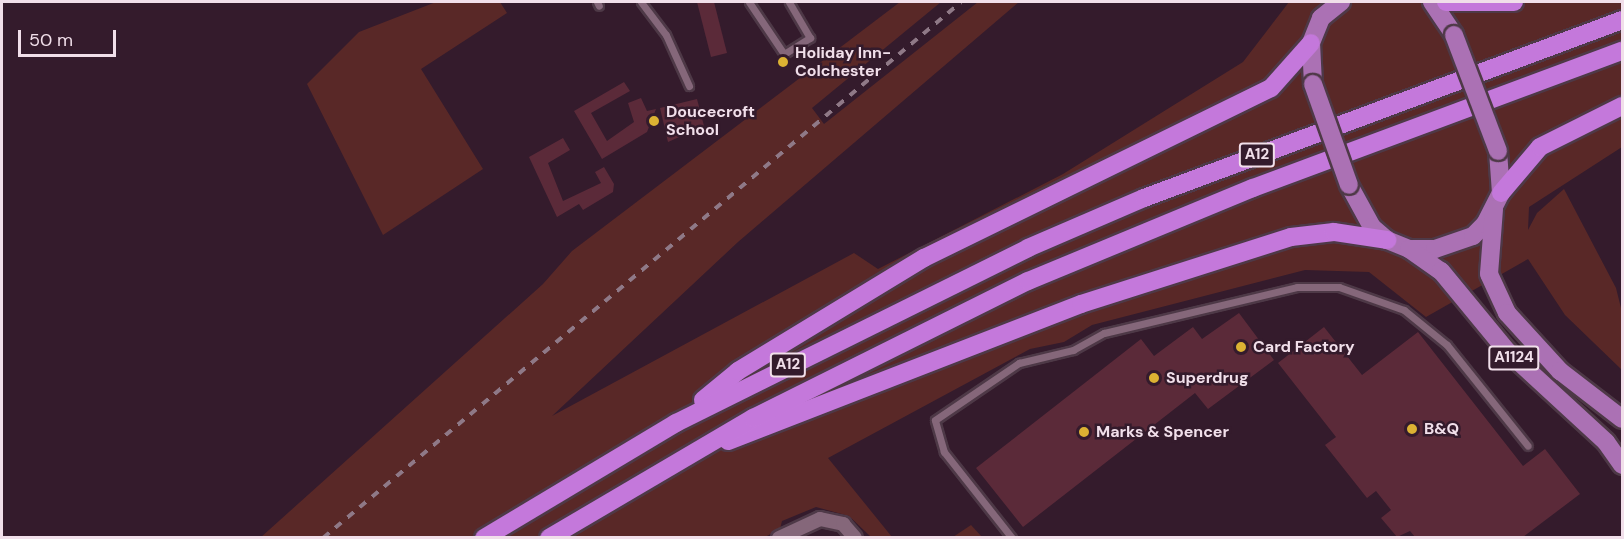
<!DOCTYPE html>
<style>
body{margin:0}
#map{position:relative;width:1624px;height:539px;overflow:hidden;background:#341b2c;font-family:"DM Sans",sans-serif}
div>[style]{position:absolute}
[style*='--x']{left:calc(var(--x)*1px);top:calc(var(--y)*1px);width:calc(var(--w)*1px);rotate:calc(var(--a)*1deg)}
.green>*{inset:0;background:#592827}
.building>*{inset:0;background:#5b2a39}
.roads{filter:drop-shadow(2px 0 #4e3947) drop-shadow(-2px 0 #4e3947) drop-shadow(0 2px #4e3947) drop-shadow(0 -2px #4e3947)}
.lane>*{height:7px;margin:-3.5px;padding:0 3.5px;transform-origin:3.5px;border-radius:3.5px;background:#85677a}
.street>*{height:14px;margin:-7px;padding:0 7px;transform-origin:7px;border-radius:7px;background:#85677a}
.primary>*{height:18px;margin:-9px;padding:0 9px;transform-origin:9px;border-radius:9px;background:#ab71b4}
.highway>*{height:18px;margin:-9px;padding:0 9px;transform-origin:9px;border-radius:9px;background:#c478db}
.rail>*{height:4px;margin-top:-2px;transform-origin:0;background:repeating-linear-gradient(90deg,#8f7987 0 8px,transparent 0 16px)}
.bridges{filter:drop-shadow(2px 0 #4e3947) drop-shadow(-2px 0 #4e3947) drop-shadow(0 2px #4e3947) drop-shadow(0 -2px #4e3947)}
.primary-bridge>*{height:18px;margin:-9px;padding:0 9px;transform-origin:9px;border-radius:9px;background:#ab71b4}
.dots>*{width:16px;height:16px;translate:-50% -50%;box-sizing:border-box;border:3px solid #341b2c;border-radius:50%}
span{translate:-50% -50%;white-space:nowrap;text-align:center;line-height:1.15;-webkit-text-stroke:5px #341b2c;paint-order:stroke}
.shield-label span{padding:2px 4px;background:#341b2c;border:2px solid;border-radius:4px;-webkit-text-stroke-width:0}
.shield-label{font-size:15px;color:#f1dfea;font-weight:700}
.poi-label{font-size:16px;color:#f1dfea;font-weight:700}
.left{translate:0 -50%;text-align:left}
.frame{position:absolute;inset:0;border:3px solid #f1dfea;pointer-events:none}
.scale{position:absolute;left:18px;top:30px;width:98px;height:27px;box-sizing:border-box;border:3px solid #f1dfea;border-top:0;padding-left:8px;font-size:18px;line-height:21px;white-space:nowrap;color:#f1dfea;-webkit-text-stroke:4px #341b2c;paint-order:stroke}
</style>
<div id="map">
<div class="green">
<div style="clip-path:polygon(436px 2px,500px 2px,507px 13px,421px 69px,483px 169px,383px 235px,307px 84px,359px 32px)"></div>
<div style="clip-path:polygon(900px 2px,941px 2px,812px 108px,824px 124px,978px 2px,1019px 2px,738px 242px,552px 416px,854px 253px,878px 269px,1063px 174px,1243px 62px,1289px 2px,1622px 2px,1622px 147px,1529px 207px,1528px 230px,1537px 213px,1564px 189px,1616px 288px,1622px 312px,1622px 370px,1565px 315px,1528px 259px,1426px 317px,1369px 272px,1305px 270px,1092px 325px,1064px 342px,1030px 349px,828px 458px,892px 537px,871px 537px,849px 516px,816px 507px,782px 521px,780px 529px,765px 537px,260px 538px,543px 284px,572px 251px)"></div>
<div style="clip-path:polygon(971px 525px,982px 537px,953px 537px)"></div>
</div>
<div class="building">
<div style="clip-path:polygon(697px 2px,714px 2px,727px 53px,711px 57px)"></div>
<div style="clip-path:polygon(624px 82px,630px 91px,591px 113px,607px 141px,634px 122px,628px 103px,641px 98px,647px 111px,656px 109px,647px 132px,602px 159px,574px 111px)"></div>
<div style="clip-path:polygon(697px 99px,704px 126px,668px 142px,660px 108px)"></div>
<div style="clip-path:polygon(563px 138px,570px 150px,548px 163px,563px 201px,601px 183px,595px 172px,604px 167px,614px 184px,613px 192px,583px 210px,579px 204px,557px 217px,529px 157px)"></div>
<div style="clip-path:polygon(1239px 313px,1274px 360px,1208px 409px,1195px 393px,1023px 527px,976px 468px,1141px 339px,1154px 356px,1193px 327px,1202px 339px)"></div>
<div style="clip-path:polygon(1324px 327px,1362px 375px,1418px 332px,1523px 466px,1545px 449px,1580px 494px,1523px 537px,1415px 537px,1410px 531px,1397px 537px,1381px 518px,1391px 510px,1376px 491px,1367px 498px,1325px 445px,1336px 437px,1278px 363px)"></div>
</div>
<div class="roads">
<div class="lane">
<div style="--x:597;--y:2;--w:4;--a:63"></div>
<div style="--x:641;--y:2;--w:41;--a:52.9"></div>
<div style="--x:666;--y:35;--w:56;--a:65.7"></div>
<div style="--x:749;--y:2;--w:63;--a:56.1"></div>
<div style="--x:784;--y:54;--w:31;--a:-32"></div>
<div style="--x:810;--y:38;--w:42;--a:-120.3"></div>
<div style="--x:1012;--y:538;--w:110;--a:-128.3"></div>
<div style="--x:944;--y:452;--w:33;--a:-106"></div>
<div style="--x:935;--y:420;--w:102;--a:-34.2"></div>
<div style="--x:1019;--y:363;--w:56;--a:-13.5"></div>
<div style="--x:1073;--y:350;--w:35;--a:-29"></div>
<div style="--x:1104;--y:333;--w:198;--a:-13.4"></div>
<div style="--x:1297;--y:287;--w:42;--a:0"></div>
<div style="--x:1339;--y:287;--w:69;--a:19.5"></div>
<div style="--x:1404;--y:310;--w:55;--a:39.1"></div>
<div style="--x:1447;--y:345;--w:129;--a:51.3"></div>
</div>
<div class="street">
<div style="--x:779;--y:538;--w:45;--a:-24.9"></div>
<div style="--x:820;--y:519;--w:24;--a:12"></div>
<div style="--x:843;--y:524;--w:18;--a:49"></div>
</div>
<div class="primary">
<div style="--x:1432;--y:2;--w:40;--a:56"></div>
<div style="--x:1313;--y:84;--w:41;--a:-92.8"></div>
<div style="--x:1311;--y:43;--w:27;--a:-68"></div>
<div style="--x:1321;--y:18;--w:26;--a:-39"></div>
<div style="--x:1349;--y:185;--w:48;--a:61.3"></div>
<div style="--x:1372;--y:227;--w:20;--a:41"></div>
<div style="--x:1387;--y:240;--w:24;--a:22"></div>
<div style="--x:1409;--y:249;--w:26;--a:0"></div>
<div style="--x:1435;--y:249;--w:40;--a:-18.9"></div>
<div style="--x:1473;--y:236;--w:17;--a:-45"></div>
<div style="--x:1485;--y:224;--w:35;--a:-63"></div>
<div style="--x:1501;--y:193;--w:42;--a:-94.1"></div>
<div style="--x:1494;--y:209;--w:65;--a:94.4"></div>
<div style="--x:1489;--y:274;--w:43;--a:65.2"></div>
<div style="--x:1507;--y:313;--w:79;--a:47.6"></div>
<div style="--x:1560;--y:371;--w:78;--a:37.7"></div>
<div style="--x:1409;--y:249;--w:39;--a:35"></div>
<div style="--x:1441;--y:271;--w:104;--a:50.5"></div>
<div style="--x:1507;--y:351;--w:134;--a:42.6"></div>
<div style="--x:1606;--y:442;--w:28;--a:55"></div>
</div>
<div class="highway">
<div style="--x:1446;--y:2;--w:68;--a:0"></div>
<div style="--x:1501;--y:193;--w:60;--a:-49.7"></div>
<div style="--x:1540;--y:147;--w:92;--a:-26.6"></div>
<div style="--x:703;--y:400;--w:45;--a:-39.6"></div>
<div style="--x:738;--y:371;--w:218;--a:-31.3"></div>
<div style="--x:924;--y:258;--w:386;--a:-26.1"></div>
<div style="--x:1271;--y:88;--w:60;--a:-48.4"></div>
<div style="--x:728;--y:441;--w:379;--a:-21.2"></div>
<div style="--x:1081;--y:304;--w:220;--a:-17.7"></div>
<div style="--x:1291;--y:237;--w:43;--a:-6.6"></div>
<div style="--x:1334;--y:232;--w:54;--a:8.6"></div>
<div style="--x:484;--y:538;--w:224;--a:-30.9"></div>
<div style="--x:676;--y:423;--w:393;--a:-26.4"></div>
<div style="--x:1028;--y:248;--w:126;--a:-23.3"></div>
<div style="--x:1144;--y:198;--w:510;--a:-20.42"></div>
<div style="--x:549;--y:538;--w:237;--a:-30.5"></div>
<div style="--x:753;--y:418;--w:307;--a:-26.5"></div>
<div style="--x:1028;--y:281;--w:243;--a:-22.5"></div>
<div style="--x:1253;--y:188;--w:394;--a:-20.4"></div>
</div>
</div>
<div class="rail">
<div style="--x:323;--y:538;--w:833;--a:-40.03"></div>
</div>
<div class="bridges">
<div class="primary-bridge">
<div style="--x:1454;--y:35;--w:124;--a:69.2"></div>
<div style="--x:1313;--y:84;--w:107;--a:70.4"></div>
</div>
</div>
<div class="dots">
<div style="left:783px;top:62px;background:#dcb233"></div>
<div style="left:654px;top:121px;background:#dcb233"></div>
<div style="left:1241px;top:347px;background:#dcb233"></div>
<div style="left:1154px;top:378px;background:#dcb233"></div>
<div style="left:1412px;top:429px;background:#dcb233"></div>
<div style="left:1084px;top:432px;background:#dcb233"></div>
</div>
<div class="shield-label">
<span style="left:1257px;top:155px">A12</span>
<span style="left:1514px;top:358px">A1124</span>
<span style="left:788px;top:365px">A12</span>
</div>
<div class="poi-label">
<span class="left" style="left:795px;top:62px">Holiday Inn-<br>Colchester</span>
<span class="left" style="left:666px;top:121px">Doucecroft<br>School</span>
<span class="left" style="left:1253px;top:347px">Card Factory</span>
<span class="left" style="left:1166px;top:378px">Superdrug</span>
<span class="left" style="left:1424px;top:429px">B&amp;Q</span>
<span class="left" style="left:1096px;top:432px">Marks &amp; Spencer</span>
</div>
<div class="frame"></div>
<div class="scale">50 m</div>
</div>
